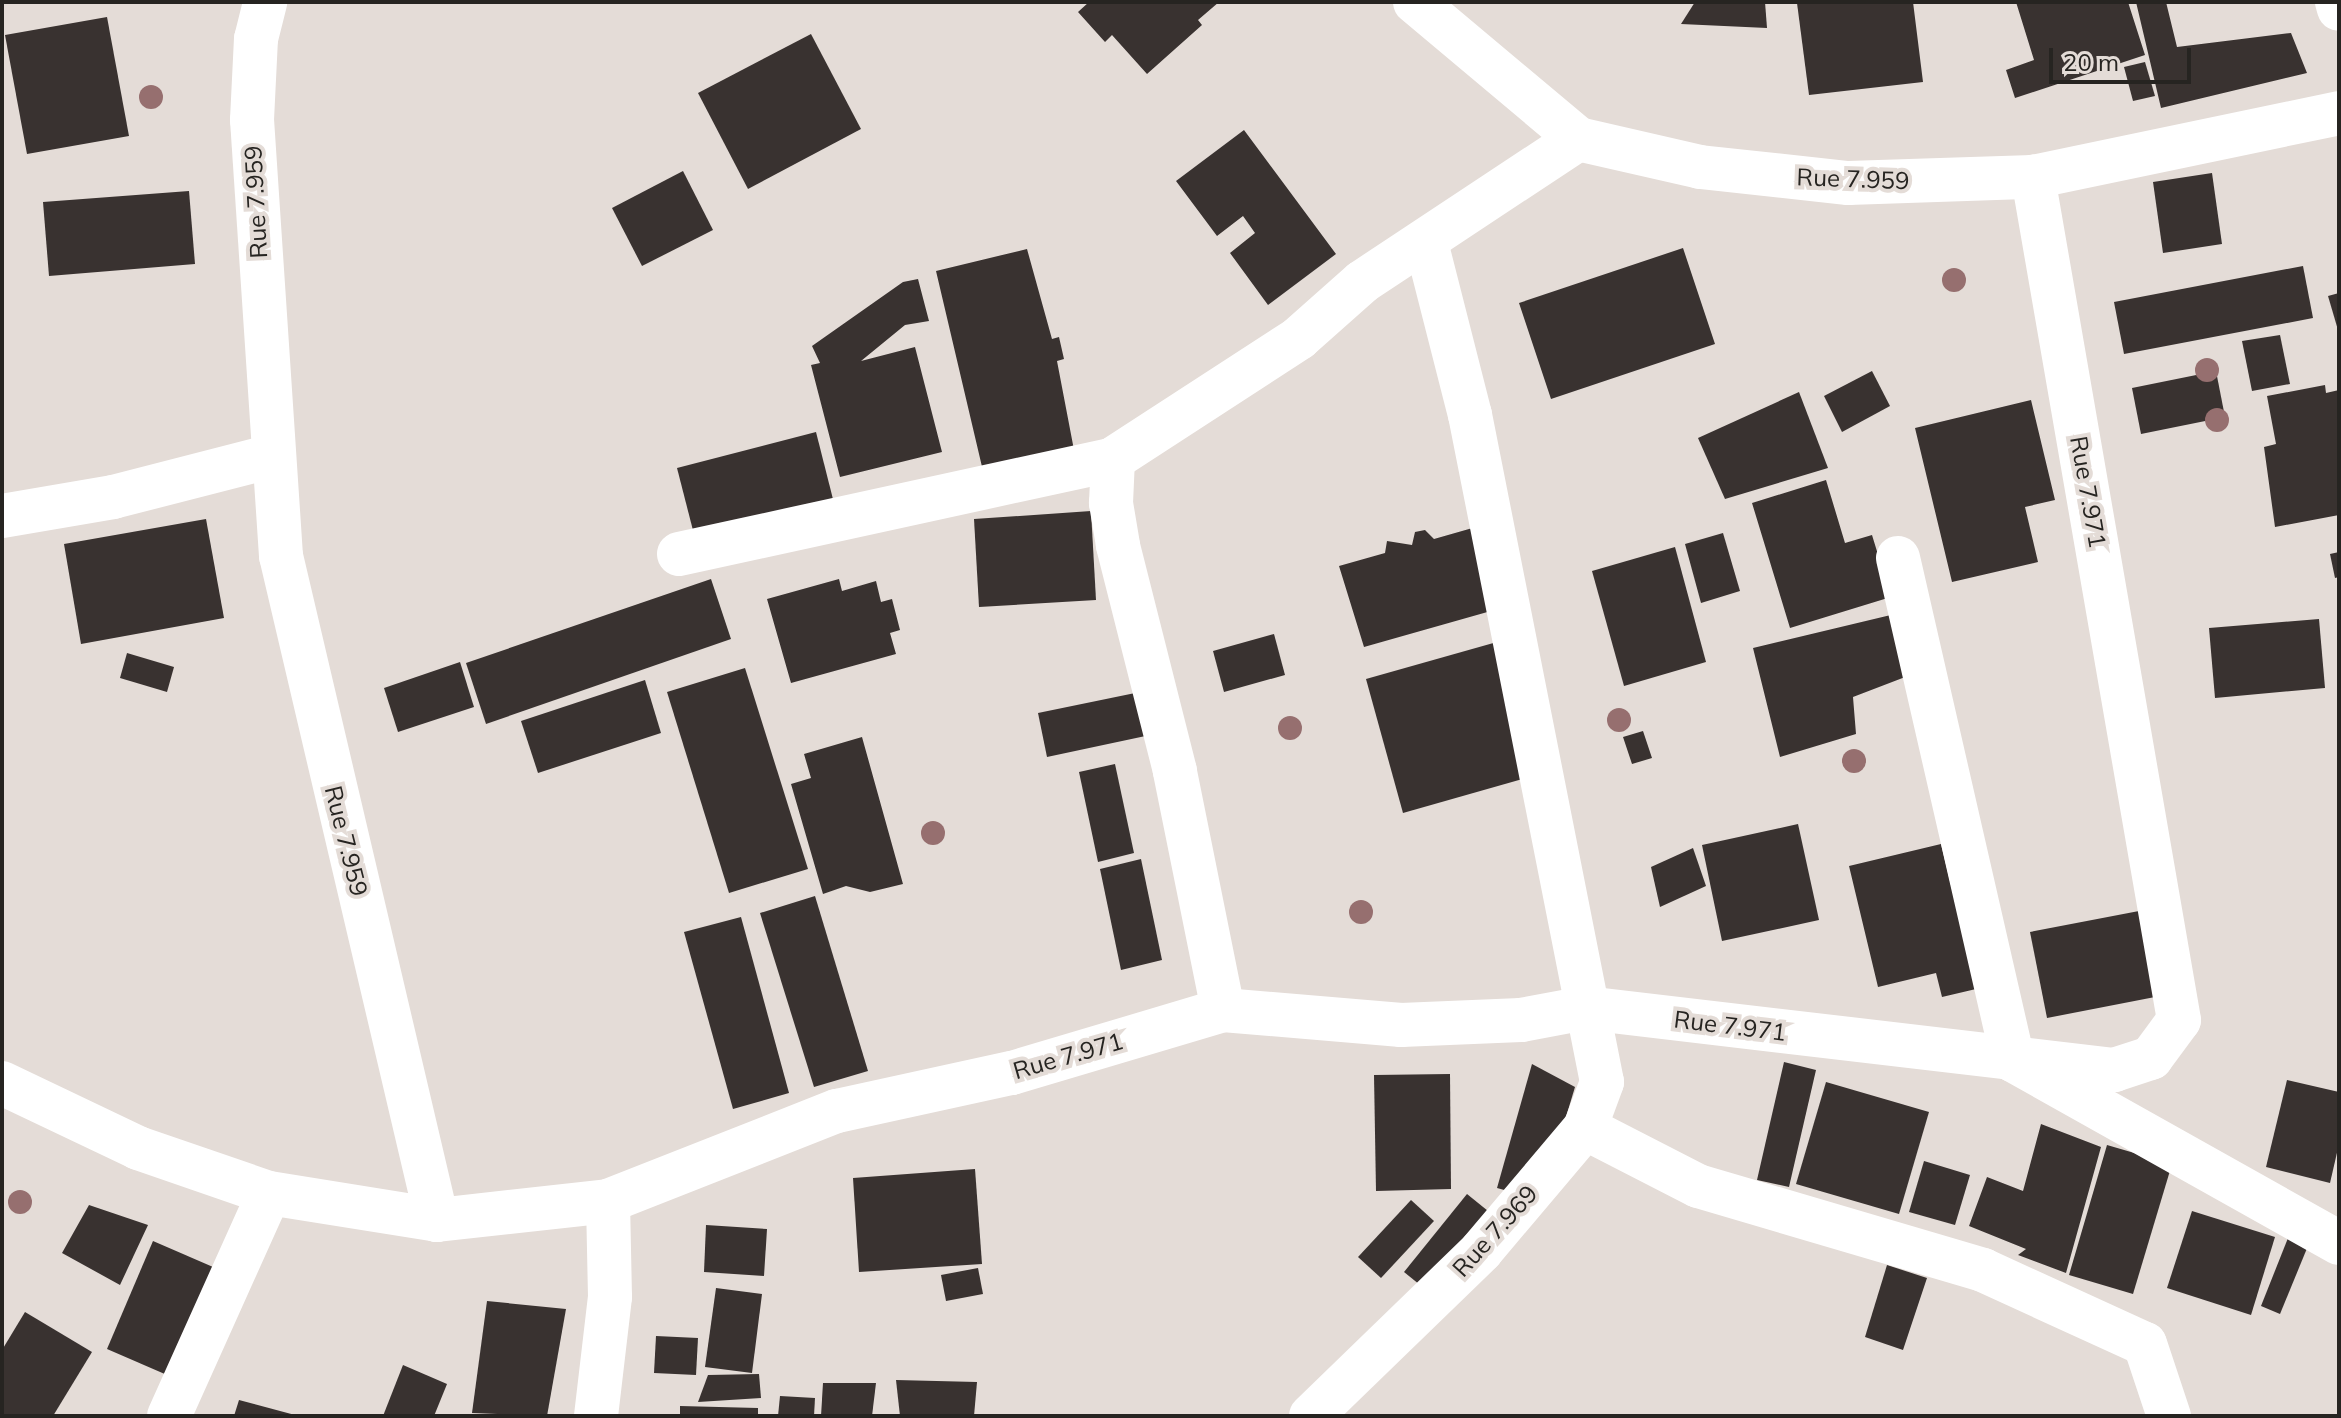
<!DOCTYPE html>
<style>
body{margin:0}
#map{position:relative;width:2341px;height:1418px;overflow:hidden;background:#e4dcd7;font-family:Mulish,sans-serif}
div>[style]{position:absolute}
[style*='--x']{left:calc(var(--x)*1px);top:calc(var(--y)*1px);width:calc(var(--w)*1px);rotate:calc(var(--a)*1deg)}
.building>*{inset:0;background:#393230}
.minor>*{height:44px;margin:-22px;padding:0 22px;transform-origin:22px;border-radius:22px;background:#fff}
.tertiary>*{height:44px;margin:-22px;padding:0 22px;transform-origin:22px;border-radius:22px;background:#fff}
.trees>*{width:24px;height:24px;margin:-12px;border-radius:50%;background:#966f6f}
span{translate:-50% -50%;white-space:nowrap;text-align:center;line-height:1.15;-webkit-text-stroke:8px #e4dcd7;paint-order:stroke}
.street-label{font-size:24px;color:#262421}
.frame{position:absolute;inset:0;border:4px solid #262421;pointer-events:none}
.scale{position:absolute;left:2049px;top:48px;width:142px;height:36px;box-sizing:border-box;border:4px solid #262421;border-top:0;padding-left:10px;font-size:24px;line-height:28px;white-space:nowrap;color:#262421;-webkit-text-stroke:6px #e4dcd7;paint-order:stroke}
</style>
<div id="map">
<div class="building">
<div style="clip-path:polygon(1089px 2px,1219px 2px,1198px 20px,1202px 25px,1147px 74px,1112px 35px,1105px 42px,1078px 12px)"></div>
<div style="clip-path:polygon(1695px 2px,1765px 2px,1767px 28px,1681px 24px)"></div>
<div style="clip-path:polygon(1913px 2px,1923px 82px,1809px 95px,1797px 3px)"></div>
<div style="clip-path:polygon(2016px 2px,2128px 2px,2145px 55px,2015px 98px,2006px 70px,2034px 60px)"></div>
<div style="clip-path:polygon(2136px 2px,2166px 2px,2177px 47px,2291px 33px,2307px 73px,2161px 108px)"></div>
<div style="clip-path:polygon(107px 17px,129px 136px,27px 154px,5px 35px)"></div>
<div style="clip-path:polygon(811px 34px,861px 129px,748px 189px,698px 93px)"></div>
<div style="clip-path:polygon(2145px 62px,2155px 96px,2133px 101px,2124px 67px)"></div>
<div style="clip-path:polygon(1244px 130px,1336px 254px,1268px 305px,1230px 253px,1255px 233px,1243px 216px,1217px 236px,1176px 181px)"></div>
<div style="clip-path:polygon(683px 171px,713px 230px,642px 266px,612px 208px)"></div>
<div style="clip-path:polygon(2212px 173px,2222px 244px,2163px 253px,2153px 182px)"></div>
<div style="clip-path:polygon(189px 191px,195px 264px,49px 276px,43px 202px)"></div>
<div style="clip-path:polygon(1683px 248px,1715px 344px,1551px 399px,1519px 303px)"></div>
<div style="clip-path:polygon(1027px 249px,1052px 339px,1059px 337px,1064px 359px,1057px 361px,1074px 450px,983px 471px,936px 271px)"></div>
<div style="clip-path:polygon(2303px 266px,2313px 318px,2124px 354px,2114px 302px)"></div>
<div style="clip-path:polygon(918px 279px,929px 321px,905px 325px,861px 361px,915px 347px,942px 452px,840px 477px,811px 365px,820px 363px,812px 346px,903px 282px)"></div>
<div style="clip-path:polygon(2339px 293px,2339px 330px,2338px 330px,2328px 296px)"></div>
<div style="clip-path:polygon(2280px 335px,2290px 384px,2252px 391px,2242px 341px)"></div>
<div style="clip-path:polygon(1872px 371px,1890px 406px,1842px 432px,1824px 396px)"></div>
<div style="clip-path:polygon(2216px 371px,2225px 417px,2141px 434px,2132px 388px)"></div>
<div style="clip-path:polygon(2325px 385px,2326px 393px,2339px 390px,2339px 515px,2275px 527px,2264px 447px,2276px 444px,2267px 396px)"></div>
<div style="clip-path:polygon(1799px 392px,1828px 468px,1725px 499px,1698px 438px)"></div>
<div style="clip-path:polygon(2031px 400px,2055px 500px,2025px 507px,2038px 562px,1952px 582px,1915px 428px)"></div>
<div style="clip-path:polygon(816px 432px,836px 511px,697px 546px,677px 468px)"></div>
<div style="clip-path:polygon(1826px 480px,1845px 543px,1872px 535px,1891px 597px,1790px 628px,1752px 503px)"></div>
<div style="clip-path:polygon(1091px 511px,1096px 600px,979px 607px,974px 519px)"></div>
<div style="clip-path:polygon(206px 519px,224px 618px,81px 644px,64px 544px)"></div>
<div style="clip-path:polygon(1476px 527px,1498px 609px,1364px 647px,1339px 566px,1385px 553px,1387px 541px,1412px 545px,1415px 532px,1425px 530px,1434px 539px)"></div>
<div style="clip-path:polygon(1723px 533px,1740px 591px,1701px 603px,1685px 544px)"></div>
<div style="clip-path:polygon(1675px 547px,1706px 662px,1624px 686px,1592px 571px)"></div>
<div style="clip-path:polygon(2339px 552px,2339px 577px,2335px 578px,2330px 554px)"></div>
<div style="clip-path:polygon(711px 579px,731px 639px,486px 724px,466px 663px)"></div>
<div style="clip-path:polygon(839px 579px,842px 591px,876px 581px,881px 602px,892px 599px,900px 630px,890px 633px,896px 654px,791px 683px,767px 599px)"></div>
<div style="clip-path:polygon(1895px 614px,1913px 674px,1853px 697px,1856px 734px,1780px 757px,1753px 648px)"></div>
<div style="clip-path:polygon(2319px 619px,2325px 688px,2215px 698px,2209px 628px)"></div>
<div style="clip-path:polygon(1274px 634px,1285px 675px,1224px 692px,1213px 651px)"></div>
<div style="clip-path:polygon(1504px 640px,1540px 774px,1403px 813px,1366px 679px)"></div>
<div style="clip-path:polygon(127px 653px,174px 667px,167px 692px,120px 678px)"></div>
<div style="clip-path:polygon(460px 662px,474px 707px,398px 732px,384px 688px)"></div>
<div style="clip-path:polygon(745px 668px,808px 869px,729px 893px,667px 692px)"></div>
<div style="clip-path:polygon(645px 680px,661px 733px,538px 773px,521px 721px)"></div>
<div style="clip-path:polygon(1174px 685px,1183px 728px,1047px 757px,1038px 713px)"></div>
<div style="clip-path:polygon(1643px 731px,1652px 758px,1632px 764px,1623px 737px)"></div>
<div style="clip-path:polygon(862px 737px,903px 884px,870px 892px,846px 886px,823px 894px,791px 784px,811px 778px,804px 754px)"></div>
<div style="clip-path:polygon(1115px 764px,1134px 853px,1098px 862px,1079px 772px)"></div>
<div style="clip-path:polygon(1798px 824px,1819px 920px,1722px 941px,1702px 845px)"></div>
<div style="clip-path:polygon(1941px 844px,1976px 989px,1942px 997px,1936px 973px,1878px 987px,1849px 866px)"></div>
<div style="clip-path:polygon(1693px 848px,1706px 886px,1660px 907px,1651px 867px)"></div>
<div style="clip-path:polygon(1141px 859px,1162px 960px,1121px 970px,1100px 869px)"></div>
<div style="clip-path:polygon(815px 896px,868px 1071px,814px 1087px,760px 913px)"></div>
<div style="clip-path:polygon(2139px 911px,2155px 997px,2047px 1018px,2030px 932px)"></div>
<div style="clip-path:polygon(741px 917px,789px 1093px,733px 1109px,684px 932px)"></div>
<div style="clip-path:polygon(1784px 1062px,1816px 1070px,1789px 1187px,1757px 1180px)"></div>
<div style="clip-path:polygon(1532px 1064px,1575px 1087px,1541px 1200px,1497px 1188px)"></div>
<div style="clip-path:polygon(1450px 1074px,1451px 1189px,1376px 1191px,1374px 1075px)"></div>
<div style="clip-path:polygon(2287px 1080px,2339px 1092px,2339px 1144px,2330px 1183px,2266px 1167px)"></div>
<div style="clip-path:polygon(1826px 1082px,1929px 1112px,1899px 1214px,1796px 1184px)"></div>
<div style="clip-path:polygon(2041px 1124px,2101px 1147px,2066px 1273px,2018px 1255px,2026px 1249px,1969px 1226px,1987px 1177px,2023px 1191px)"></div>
<div style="clip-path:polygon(2107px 1145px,2172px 1164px,2133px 1294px,2069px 1275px)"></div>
<div style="clip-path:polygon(1924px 1161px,1970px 1175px,1955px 1225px,1909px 1212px)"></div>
<div style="clip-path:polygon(975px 1169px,982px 1264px,859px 1272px,853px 1178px)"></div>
<div style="clip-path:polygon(1467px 1194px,1514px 1232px,1451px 1310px,1404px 1272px)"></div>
<div style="clip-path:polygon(1411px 1200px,1434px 1221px,1381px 1278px,1358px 1257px)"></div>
<div style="clip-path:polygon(89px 1205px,148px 1225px,120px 1285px,62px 1253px)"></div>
<div style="clip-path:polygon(2192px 1211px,2275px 1237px,2251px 1315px,2167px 1288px)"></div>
<div style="clip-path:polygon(706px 1225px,767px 1229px,764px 1276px,704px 1272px)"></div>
<div style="clip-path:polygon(2290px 1233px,2310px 1241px,2280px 1314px,2261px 1306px)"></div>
<div style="clip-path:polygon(153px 1241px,220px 1270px,174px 1378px,107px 1349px)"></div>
<div style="clip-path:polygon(1887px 1265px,1927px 1278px,1903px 1350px,1865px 1337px)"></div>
<div style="clip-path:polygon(978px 1268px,983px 1294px,946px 1301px,941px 1275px)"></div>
<div style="clip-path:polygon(716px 1288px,762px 1294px,752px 1373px,705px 1367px)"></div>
<div style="clip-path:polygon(487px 1301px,566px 1309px,547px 1416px,472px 1413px)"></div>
<div style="clip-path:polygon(25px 1312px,92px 1352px,53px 1416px,2px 1416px,2px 1350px)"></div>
<div style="clip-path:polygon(656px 1336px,698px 1338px,696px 1375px,654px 1373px)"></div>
<div style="clip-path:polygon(403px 1365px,447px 1384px,434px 1416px,383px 1416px)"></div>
<div style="clip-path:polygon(759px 1374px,761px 1398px,698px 1402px,708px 1375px)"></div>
<div style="clip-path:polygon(896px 1380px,977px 1382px,974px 1416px,900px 1416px)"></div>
<div style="clip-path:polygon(823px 1383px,876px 1383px,872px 1416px,821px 1416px)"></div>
<div style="clip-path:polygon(780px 1396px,815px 1398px,814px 1416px,778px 1416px)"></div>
<div style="clip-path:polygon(239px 1400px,295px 1415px,295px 1416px,234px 1416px)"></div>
<div style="clip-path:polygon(680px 1406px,758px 1408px,758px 1416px,680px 1416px)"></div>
</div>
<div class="minor">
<div style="--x:2337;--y:2;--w:7;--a:74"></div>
<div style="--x:2;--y:516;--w:113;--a:-9.7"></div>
<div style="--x:113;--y:497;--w:165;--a:-14.4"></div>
<div style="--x:679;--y:554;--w:444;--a:-12.3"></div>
<div style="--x:1898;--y:558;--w:515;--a:77.1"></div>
<div style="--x:2013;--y:1060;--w:374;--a:29.3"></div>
<div style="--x:1223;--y:1010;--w:244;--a:-101.4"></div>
<div style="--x:1175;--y:771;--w:233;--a:-104.2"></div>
<div style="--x:1118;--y:545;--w:43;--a:-99.5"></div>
<div style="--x:1111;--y:503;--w:44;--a:-87.4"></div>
<div style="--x:1113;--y:459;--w:222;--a:-33"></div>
<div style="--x:1299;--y:338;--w:84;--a:-41.6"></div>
<div style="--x:1362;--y:282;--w:259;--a:-33.5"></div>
<div style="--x:1585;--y:1128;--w:127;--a:27.2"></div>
<div style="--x:1698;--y:1186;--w:297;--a:16.4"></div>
<div style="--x:1983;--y:1270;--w:178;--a:24.6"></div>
<div style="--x:2145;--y:1344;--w:76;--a:71.6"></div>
<div style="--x:437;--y:1220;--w:172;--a:-6.3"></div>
<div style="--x:608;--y:1201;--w:246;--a:-21.5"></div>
<div style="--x:837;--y:1111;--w:179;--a:-12.3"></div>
<div style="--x:1012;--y:1073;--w:220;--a:-16.6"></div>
<div style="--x:1223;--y:1010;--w:179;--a:4.8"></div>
<div style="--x:1401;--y:1025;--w:120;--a:-2.4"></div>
<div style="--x:1521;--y:1020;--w:66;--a:-10.5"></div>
<div style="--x:1586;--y:1008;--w:532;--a:6.7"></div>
<div style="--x:2114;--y:1070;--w:39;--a:-18"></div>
<div style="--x:2151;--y:1058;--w:47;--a:-53.6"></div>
<div style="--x:2179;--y:1020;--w:856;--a:-99.83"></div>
<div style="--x:169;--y:1416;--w:244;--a:-65.8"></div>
<div style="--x:596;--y:1416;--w:120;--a:-83.3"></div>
<div style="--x:610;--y:1297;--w:96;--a:-91.2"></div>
<div style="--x:1311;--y:1416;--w:237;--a:-44.1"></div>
<div style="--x:1481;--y:1251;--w:161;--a:-49.8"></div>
<div style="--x:1585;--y:1128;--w:49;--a:-69.7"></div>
<div style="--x:1602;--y:1082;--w:680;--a:-101.19"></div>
<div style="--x:1470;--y:415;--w:179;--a:-104.3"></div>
</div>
<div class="tertiary">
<div style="--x:1415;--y:2;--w:213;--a:40"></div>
<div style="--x:1578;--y:139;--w:125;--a:12.9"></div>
<div style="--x:1700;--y:167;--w:149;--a:6.2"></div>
<div style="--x:1848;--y:183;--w:185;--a:-1.9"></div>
<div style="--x:2033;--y:177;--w:313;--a:-11.8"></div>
<div style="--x:2;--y:1083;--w:151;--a:25.5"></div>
<div style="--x:138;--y:1148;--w:139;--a:19"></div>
<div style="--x:269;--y:1193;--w:170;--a:9.1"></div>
<div style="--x:437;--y:1220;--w:682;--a:-103.22"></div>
<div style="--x:281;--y:556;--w:437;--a:-93.8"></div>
<div style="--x:252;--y:120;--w:81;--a:-87.2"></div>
<div style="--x:256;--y:39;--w:38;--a:-76"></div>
</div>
<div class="trees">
<div style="left:151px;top:97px"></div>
<div style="left:1954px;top:280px"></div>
<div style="left:2207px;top:370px"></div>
<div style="left:2217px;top:420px"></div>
<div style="left:1619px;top:720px"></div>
<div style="left:1290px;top:728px"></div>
<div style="left:1854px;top:761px"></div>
<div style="left:933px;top:833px"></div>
<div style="left:1361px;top:912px"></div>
<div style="left:20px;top:1202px"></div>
</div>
<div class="street-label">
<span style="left:1853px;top:179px;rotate:2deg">Rue 7.959</span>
<span style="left:256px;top:202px;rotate:-93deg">Rue 7.959</span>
<span style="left:2088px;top:492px;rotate:80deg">Rue 7.971</span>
<span style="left:346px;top:841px;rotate:76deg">Rue 7.959</span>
<span style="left:1730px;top:1026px;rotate:7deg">Rue 7.971</span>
<span style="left:1068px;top:1056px;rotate:-16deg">Rue 7.971</span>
<span style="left:1495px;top:1231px;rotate:-48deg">Rue 7.969</span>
</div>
<div class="frame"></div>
<div class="scale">20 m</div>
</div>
